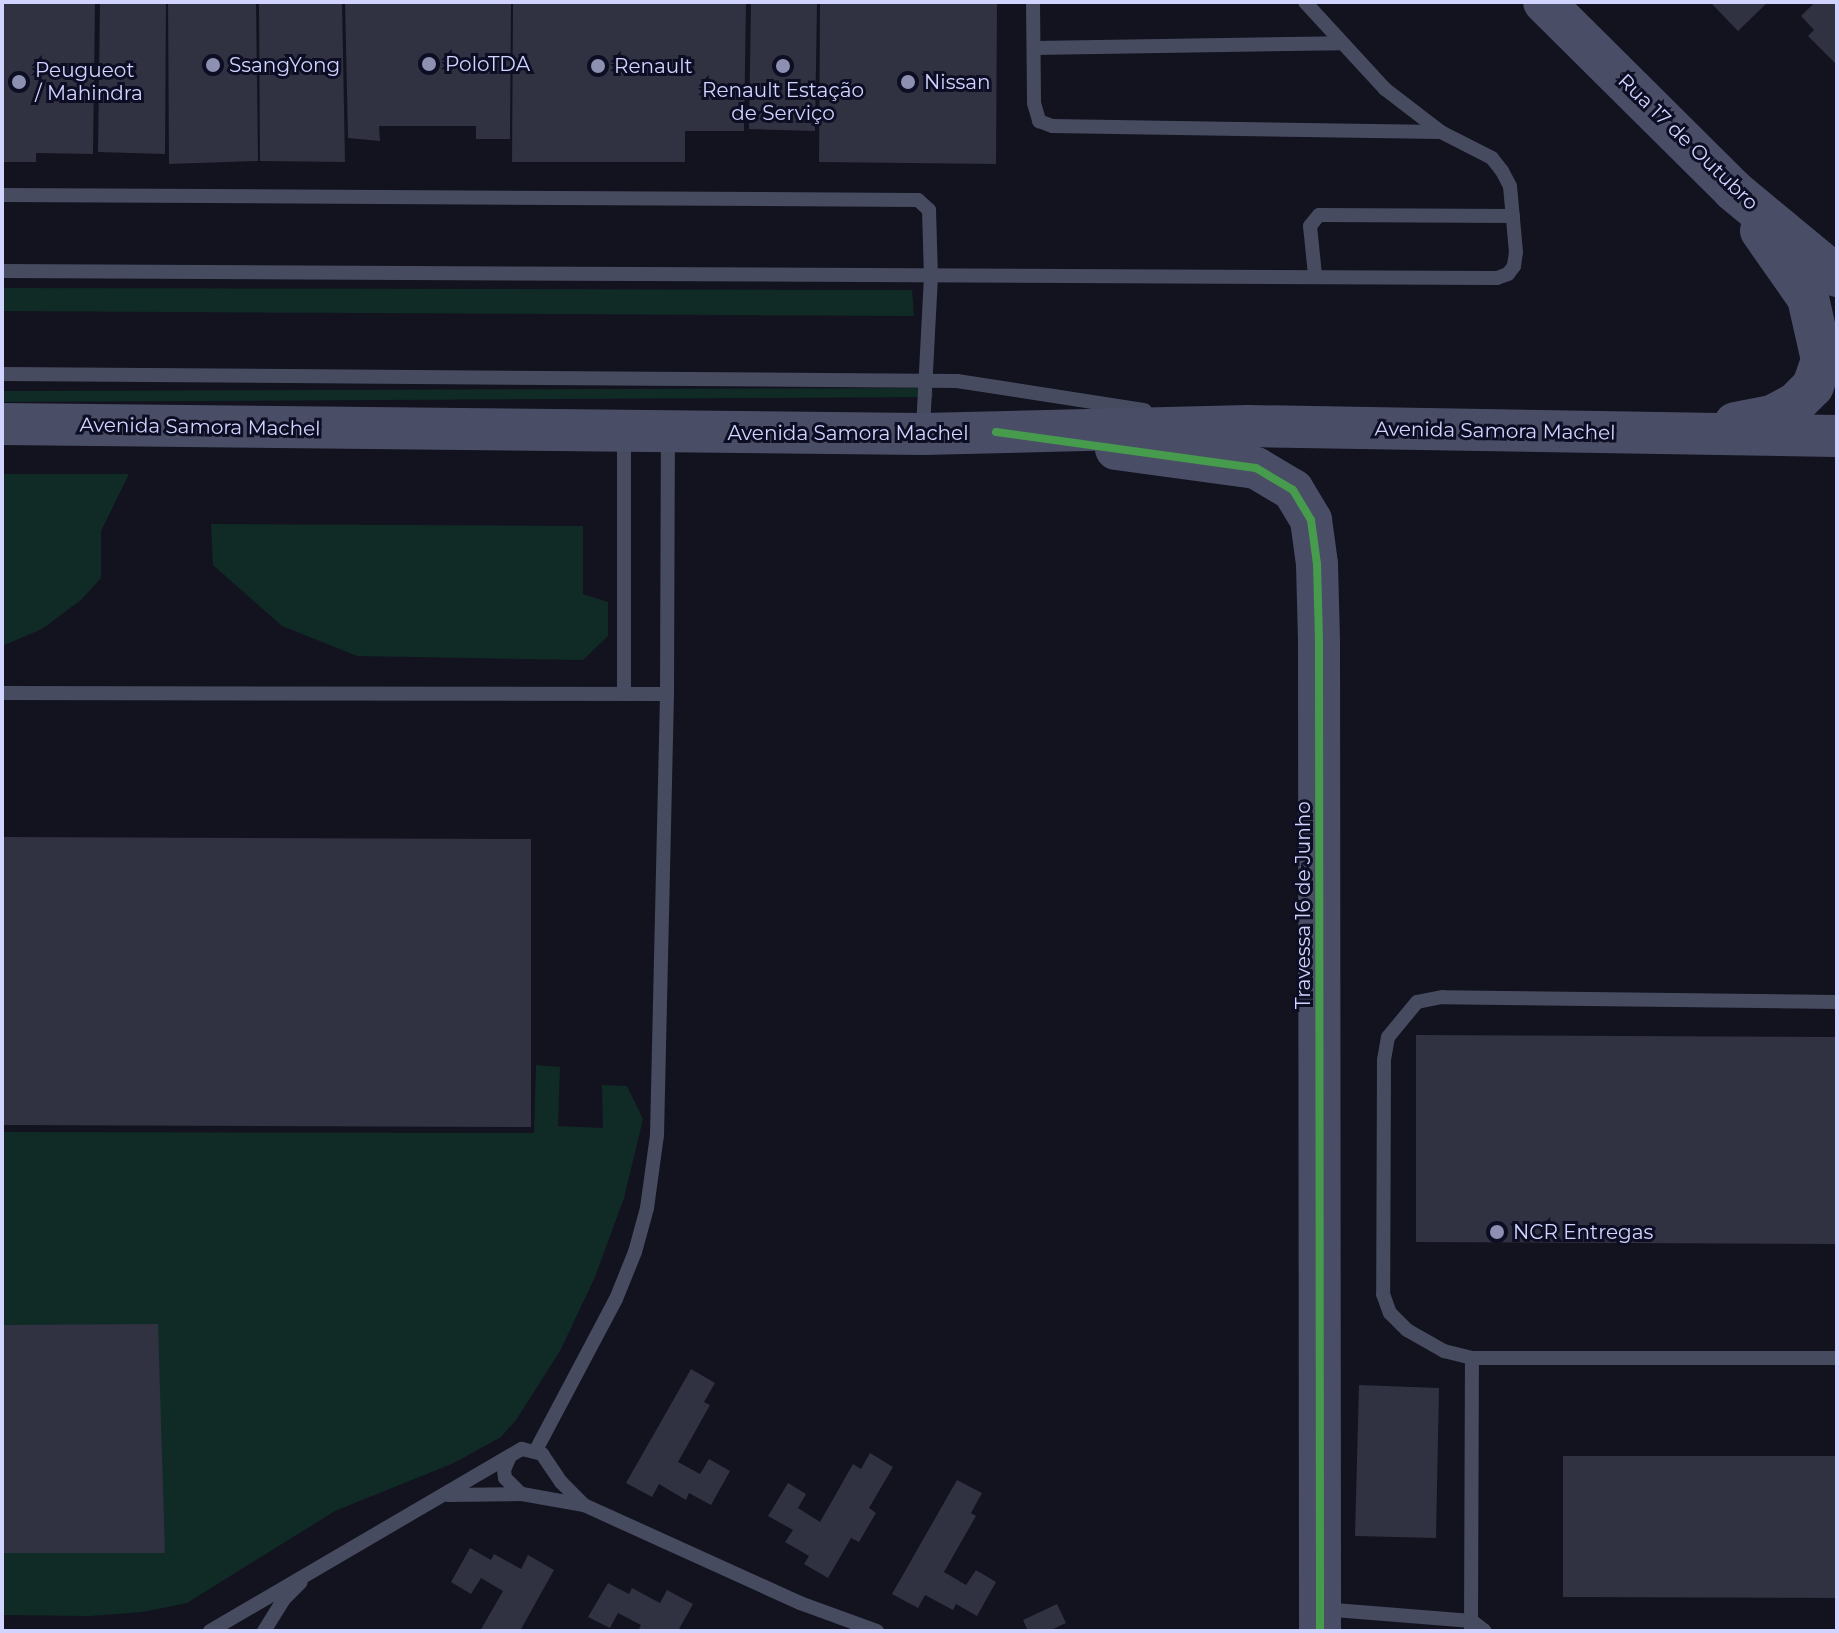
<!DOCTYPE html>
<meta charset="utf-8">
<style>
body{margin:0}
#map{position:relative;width:1839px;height:1633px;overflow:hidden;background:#12131f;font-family:Montserrat,sans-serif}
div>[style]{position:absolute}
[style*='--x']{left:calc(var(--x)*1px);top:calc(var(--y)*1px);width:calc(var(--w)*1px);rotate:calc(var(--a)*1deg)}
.green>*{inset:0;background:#102a26}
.building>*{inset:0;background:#303141}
.lane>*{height:14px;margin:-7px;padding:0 7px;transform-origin:7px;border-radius:7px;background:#474b60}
.secondary>*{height:42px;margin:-21px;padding:0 21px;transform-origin:21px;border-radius:21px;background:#494e66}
.cycleway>*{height:8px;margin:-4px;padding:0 4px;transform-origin:4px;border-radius:4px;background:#469c4c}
.dots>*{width:22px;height:22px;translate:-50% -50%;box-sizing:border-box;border:4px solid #0d0e24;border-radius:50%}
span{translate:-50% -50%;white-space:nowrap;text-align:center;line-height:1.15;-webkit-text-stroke:6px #0d0e24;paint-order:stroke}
.poi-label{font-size:20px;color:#d0d4ff}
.left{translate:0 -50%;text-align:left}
.street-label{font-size:20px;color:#d0d4ff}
.frame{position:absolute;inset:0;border:4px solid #d0d4ff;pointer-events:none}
</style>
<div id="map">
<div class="green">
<div style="clip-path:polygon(2px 288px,912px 290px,914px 316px,2px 311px)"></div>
<div style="clip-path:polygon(932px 388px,933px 397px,2px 402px,2px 391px)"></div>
<div style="clip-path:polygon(2px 474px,129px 474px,101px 531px,101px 578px,81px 600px,42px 629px,2px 646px)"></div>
<div style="clip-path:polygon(211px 524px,583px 526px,583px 594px,608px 602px,608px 636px,583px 660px,357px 656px,282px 626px,213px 565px)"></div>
<div style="clip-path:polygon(536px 1065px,560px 1067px,558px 1126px,603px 1128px,602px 1085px,627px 1086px,643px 1119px,624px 1198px,595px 1277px,560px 1351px,516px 1420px,501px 1437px,454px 1463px,335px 1511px,187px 1603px,143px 1612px,90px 1616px,2px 1615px,2px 1132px,534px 1133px)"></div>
</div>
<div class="building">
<div style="clip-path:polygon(2px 2px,95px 2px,93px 154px,36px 153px,36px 162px,2px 162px)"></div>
<div style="clip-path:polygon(100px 2px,166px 2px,165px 154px,98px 152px)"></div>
<div style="clip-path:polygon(168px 2px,256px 2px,258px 161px,169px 164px)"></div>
<div style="clip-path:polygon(259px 2px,342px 2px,345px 162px,260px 161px)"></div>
<div style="clip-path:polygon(345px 2px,511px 2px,510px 139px,476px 139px,476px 126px,379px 126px,380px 141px,348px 138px)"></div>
<div style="clip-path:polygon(513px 2px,746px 2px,744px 131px,685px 131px,685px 162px,512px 162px)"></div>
<div style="clip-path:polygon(751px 2px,817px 2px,815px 131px,749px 129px)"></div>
<div style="clip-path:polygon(820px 2px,997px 2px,996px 164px,819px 162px)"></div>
<div style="clip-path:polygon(1710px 2px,1768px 2px,1738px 31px)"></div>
<div style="clip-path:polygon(1815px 2px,1837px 2px,1837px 65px,1808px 36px,1814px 30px,1801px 16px)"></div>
<div style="clip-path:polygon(2px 837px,531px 839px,531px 1127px,2px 1125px)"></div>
<div style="clip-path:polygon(1416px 1035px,1837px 1037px,1837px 1244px,1416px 1242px)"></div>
<div style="clip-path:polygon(158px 1324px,165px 1553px,2px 1553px,2px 1325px)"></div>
<div style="clip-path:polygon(691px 1369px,715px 1383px,704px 1402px,710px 1405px,678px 1462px,700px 1474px,709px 1459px,730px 1471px,711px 1505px,689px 1493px,686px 1500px,659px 1484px,652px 1497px,626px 1483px)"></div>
<div style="clip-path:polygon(1359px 1385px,1439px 1388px,1436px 1538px,1355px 1536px)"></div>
<div style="clip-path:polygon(870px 1453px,893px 1467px,869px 1508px,876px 1513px,859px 1542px,851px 1538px,828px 1578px,804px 1564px,809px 1556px,785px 1542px,793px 1530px,768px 1516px,788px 1483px,806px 1494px,798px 1508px,820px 1522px,853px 1464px,861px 1469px)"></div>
<div style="clip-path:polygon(1563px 1456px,1837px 1456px,1837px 1598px,1563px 1597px)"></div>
<div style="clip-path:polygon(957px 1480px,982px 1493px,971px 1513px,976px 1516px,944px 1572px,966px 1585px,976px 1570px,996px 1582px,977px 1616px,956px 1604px,953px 1610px,925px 1595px,918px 1608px,892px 1594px)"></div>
<div style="clip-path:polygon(470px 1548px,491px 1560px,494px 1554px,521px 1569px,528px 1555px,554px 1570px,520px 1631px,480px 1631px,503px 1591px,481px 1578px,471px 1594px,451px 1582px)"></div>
<div style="clip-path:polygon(608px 1583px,629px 1594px,632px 1588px,660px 1603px,667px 1590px,693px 1604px,678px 1631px,638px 1631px,641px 1625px,618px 1613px,610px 1628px,588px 1617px)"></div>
<div style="clip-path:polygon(1057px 1604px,1066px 1623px,1049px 1631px,1028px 1631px,1023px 1620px)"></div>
</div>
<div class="lane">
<div style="--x:1033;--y:2;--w:101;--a:89.4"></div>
<div style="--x:1034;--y:103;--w:19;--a:74"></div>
<div style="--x:1039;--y:121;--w:14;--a:21"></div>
<div style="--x:1052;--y:126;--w:389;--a:0.9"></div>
<div style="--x:1034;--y:48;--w:308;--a:-0.9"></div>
<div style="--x:2;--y:195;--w:916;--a:0.31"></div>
<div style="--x:918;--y:200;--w:15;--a:42"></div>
<div style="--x:929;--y:210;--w:66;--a:88.3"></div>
<div style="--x:931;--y:276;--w:153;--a:93"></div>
<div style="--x:2;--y:271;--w:1495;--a:0.27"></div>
<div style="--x:1497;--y:278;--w:12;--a:-20"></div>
<div style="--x:1508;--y:274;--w:10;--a:-53"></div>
<div style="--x:1514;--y:266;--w:14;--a:-82"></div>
<div style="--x:1516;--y:252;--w:66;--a:-95.2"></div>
<div style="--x:1510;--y:186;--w:17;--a:-118"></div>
<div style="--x:1502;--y:171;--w:16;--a:-128"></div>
<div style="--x:1492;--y:158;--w:57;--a:-153"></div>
<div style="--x:1441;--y:132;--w:71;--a:-142.5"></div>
<div style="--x:1385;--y:89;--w:118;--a:-132.6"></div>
<div style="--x:1315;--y:275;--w:49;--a:-95.8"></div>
<div style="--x:1310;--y:226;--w:14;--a:-51"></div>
<div style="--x:1319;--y:215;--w:194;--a:0.3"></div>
<div style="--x:2;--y:374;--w:955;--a:0.42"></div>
<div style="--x:957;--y:381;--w:190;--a:8.8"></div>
<div style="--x:624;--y:433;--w:261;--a:90"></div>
<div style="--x:2;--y:693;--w:665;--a:0.09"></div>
<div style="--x:1837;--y:1002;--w:395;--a:-179.3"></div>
<div style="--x:1442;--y:997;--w:25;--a:169"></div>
<div style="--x:1417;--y:1002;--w:45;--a:129.6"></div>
<div style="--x:1388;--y:1037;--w:23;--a:100"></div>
<div style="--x:1384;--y:1060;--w:234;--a:90.2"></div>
<div style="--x:1383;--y:1294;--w:20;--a:70"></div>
<div style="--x:1390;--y:1313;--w:24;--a:45"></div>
<div style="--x:1407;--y:1330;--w:43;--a:29.6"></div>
<div style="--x:1444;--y:1351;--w:29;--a:14"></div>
<div style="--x:1472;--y:1358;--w:365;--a:0"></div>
<div style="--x:536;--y:1450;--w:171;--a:-62.1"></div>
<div style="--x:616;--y:1299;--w:51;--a:-68"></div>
<div style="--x:635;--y:1252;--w:46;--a:-74.7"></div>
<div style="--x:647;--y:1208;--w:74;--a:-82.2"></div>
<div style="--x:657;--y:1135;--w:441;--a:-88.7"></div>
<div style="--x:667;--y:694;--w:261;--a:-89.8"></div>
<div style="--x:510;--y:1456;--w:15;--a:113"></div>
<div style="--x:504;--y:1470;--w:8;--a:83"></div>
<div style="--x:505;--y:1478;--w:23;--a:45"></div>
<div style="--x:448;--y:1495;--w:74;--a:-0.8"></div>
<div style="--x:522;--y:1494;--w:63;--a:10.1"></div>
<div style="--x:584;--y:1505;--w:237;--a:24.4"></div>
<div style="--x:800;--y:1603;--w:82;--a:20"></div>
<div style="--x:1322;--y:1609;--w:150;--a:4.6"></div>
<div style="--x:1472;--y:1621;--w:16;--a:38"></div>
<div style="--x:210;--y:1631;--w:361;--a:-30.3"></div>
<div style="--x:522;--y:1449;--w:21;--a:14"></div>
<div style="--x:542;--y:1454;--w:34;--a:56"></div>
<div style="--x:561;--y:1482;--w:33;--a:45"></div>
<div style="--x:264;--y:1631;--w:36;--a:-58"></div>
<div style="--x:283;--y:1600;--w:25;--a:-45"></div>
<div style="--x:1471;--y:1631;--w:273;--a:-89.8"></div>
</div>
<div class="secondary">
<div style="--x:1544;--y:2;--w:267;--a:44.8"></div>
<div style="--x:1733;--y:190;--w:135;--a:39.6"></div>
<div style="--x:1735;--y:423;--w:38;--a:-11"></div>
<div style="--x:1772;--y:416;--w:26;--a:-28"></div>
<div style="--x:1795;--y:404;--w:25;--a:-45"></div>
<div style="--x:1813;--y:386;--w:28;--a:-71"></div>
<div style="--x:1822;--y:360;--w:64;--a:-102.7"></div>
<div style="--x:1808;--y:298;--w:82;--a:-125"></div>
<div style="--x:2;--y:424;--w:921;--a:0.62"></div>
<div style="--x:923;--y:434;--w:325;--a:-1.4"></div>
<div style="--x:1248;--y:426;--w:589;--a:0.97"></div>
<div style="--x:1116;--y:449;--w:141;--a:7.7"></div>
<div style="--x:1256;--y:468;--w:43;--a:30.7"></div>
<div style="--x:1293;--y:490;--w:35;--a:59"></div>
<div style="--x:1311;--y:520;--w:44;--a:82.2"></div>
<div style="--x:1317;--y:564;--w:77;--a:88.5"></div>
<div style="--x:1319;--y:641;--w:990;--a:89.94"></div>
</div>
<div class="cycleway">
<div style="--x:996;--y:432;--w:262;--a:7.9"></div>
<div style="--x:1256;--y:468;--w:43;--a:30.7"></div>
<div style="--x:1293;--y:490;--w:35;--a:59"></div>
<div style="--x:1311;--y:520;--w:44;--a:82.2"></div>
<div style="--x:1317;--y:564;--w:77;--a:88.5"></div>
<div style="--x:1319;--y:641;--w:990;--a:89.94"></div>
</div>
<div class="dots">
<div style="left:429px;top:64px;background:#8e90b1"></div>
<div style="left:213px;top:65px;background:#8e90b1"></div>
<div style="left:598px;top:66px;background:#8e90b1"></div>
<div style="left:783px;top:66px;background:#8e90b1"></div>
<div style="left:19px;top:82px;background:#8e90b1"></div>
<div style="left:908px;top:82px;background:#8e90b1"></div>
<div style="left:1497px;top:1232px;background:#8e90b1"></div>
</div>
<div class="poi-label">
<span class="left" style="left:445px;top:64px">PoloTDA</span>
<span class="left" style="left:229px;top:65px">SsangYong</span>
<span class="left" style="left:614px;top:66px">Renault</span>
<span class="left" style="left:35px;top:82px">Peugueot<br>/ Mahindra</span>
<span class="left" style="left:924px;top:82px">Nissan</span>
<span style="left:783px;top:102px">Renault Estação<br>de Serviço</span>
<span class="left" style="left:1513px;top:1232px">NCR Entregas</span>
</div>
<div class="street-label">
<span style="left:1688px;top:142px;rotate:44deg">Rua 17 de Outubro</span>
<span style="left:200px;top:427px;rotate:1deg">Avenida Samora Machel</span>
<span style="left:1495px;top:431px;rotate:1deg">Avenida Samora Machel</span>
<span style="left:848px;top:433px">Avenida Samora Machel</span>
<span style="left:1303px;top:905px;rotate:-90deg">Travessa 16 de Junho</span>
</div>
<div class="frame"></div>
</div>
